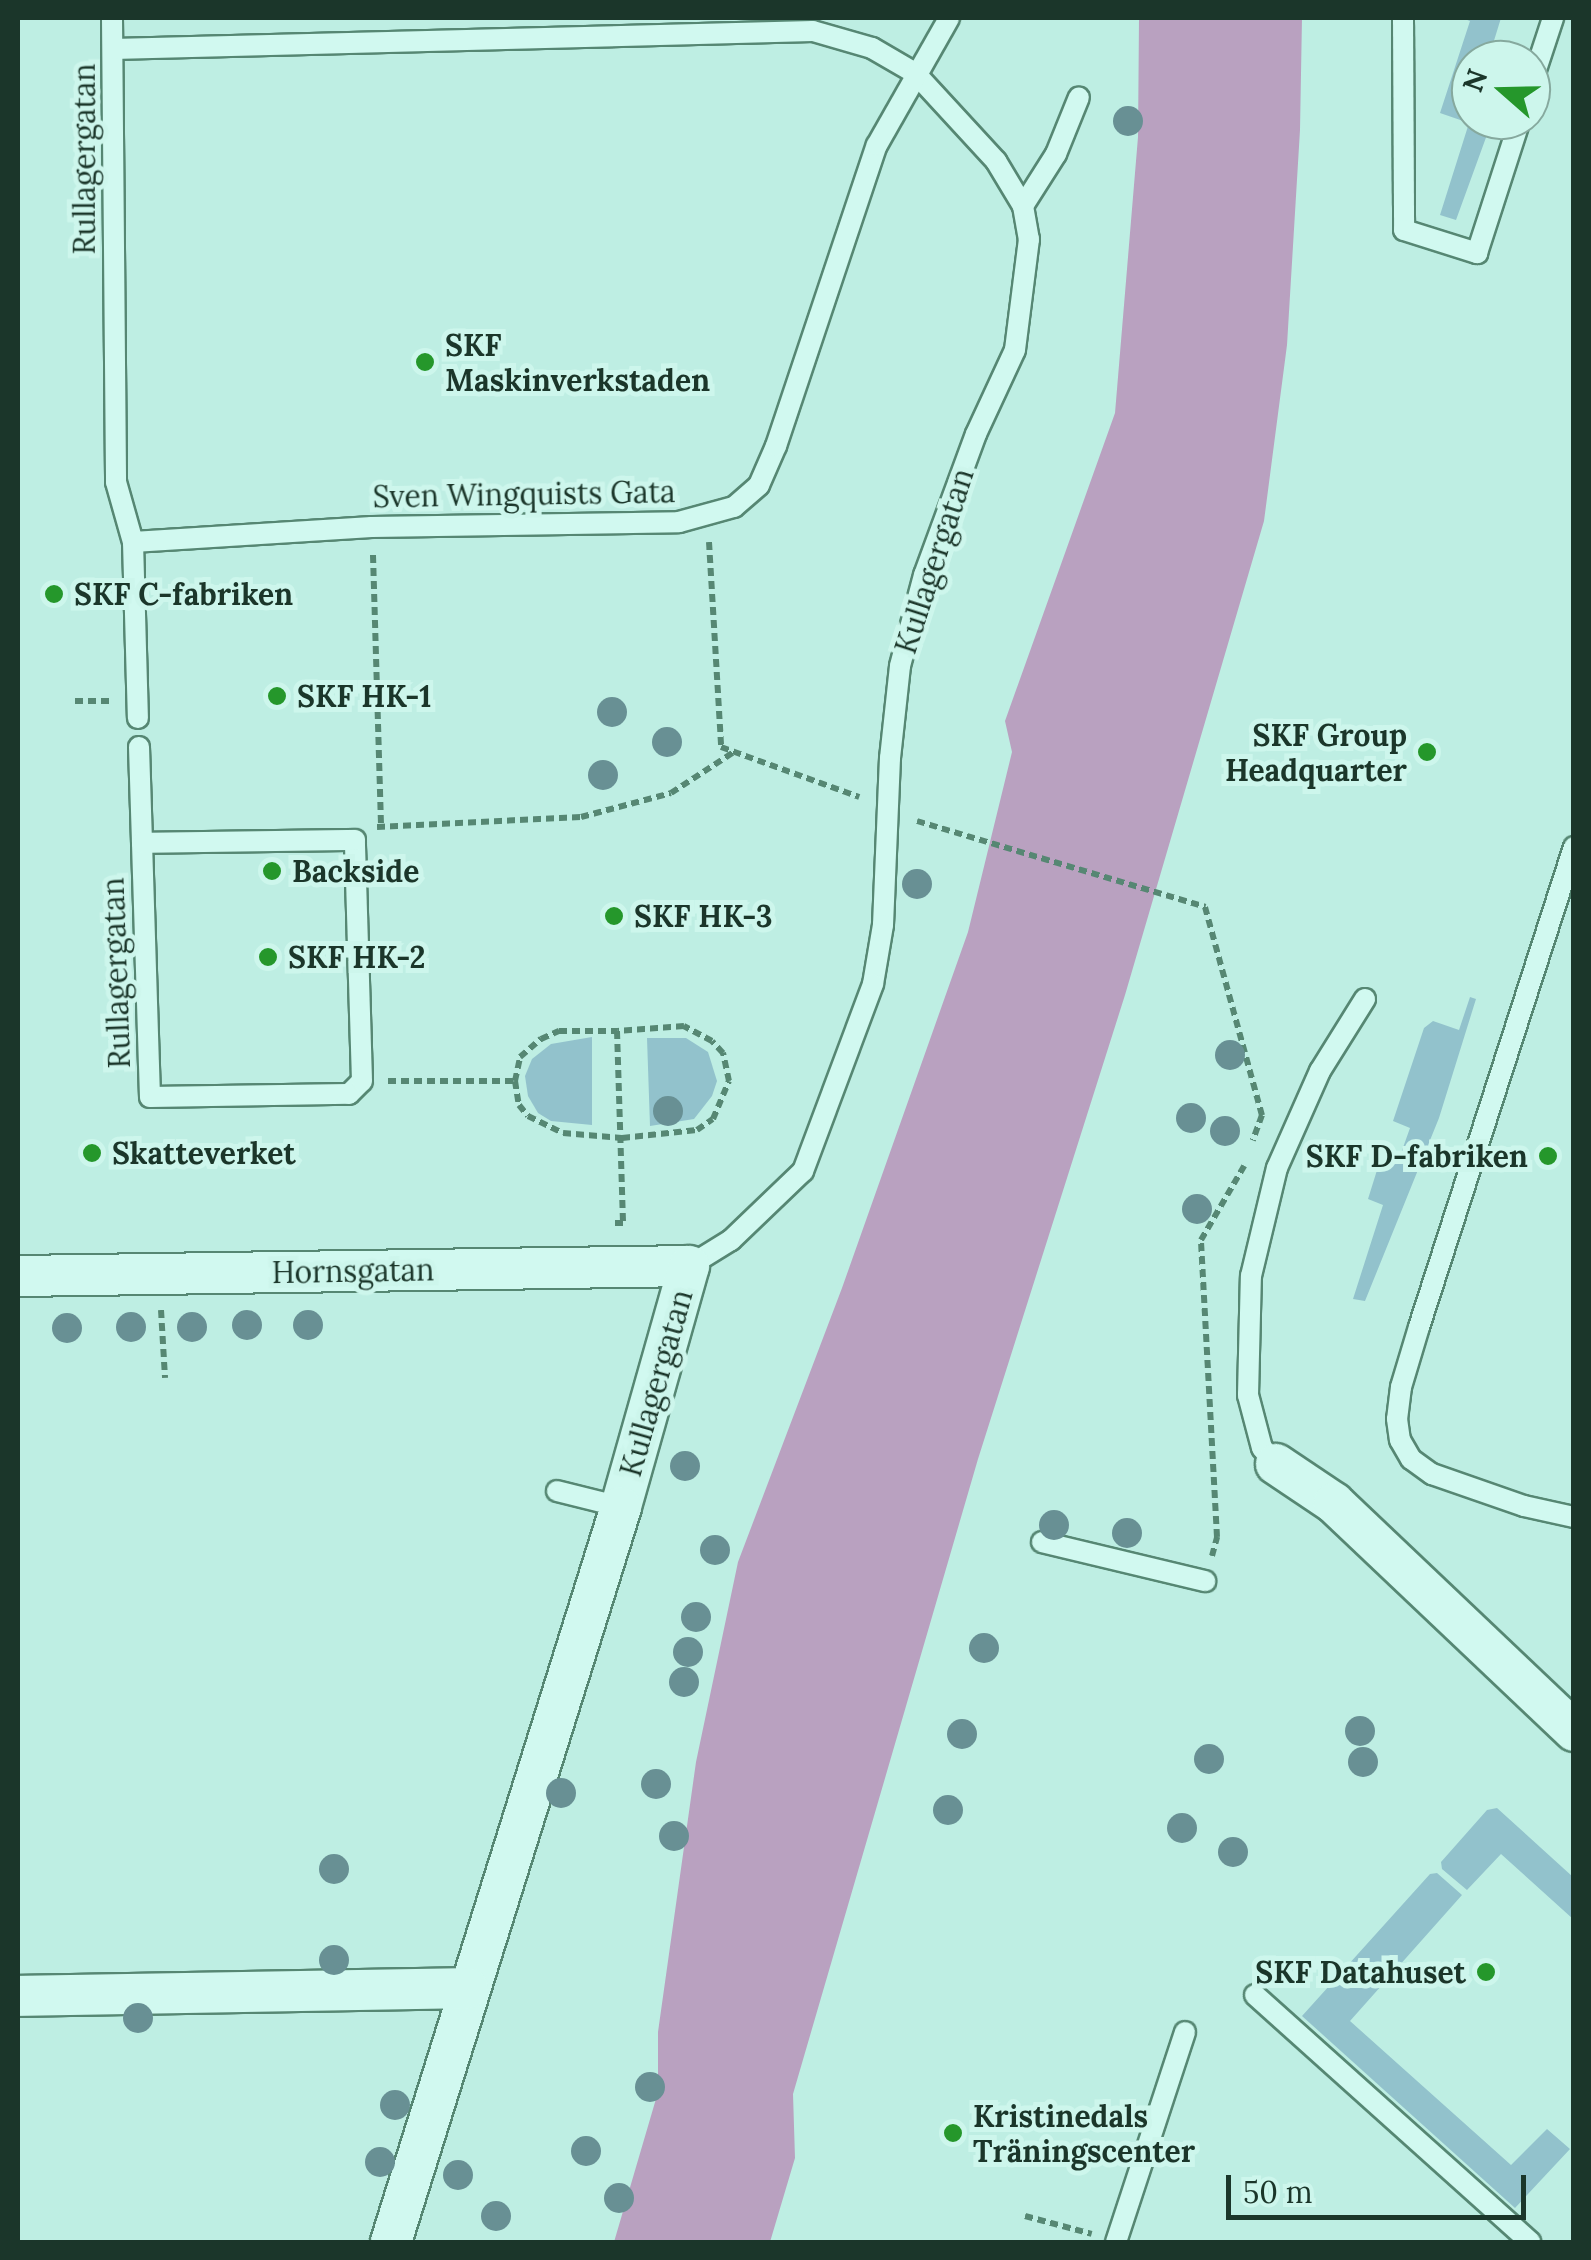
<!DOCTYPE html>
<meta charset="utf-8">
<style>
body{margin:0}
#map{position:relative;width:1591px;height:2260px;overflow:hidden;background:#beeee3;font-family:Lora,serif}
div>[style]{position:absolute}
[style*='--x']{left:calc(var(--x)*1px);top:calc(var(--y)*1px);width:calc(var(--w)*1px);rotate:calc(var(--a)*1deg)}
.green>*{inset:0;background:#92c2cc}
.water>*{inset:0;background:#b9a1c0}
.path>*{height:6px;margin-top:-3px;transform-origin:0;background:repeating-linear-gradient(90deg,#568773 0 8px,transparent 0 13px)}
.roads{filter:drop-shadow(2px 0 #568773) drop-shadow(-2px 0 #568773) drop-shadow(0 2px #568773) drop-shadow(0 -2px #568773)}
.service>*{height:20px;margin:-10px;padding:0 10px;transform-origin:10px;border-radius:10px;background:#d1f9f0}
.minor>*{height:40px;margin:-20px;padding:0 20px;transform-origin:20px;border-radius:20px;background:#d1f9f0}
.trees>*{width:30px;height:30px;margin:-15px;border-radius:50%;background:#689094}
.dots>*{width:28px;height:28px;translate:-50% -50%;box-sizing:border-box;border:5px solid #cdf6ec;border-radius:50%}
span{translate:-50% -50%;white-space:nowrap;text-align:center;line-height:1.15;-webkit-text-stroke:10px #cdf6ec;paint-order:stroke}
.street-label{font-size:30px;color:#1b362a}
.poi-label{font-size:30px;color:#1b362a;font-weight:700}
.left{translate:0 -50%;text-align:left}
.right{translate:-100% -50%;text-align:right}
.frame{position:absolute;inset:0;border:20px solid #1b362a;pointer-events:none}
.north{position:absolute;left:1451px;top:40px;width:100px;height:100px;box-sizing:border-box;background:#cdf6ec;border:2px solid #86a99e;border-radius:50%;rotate:290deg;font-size:28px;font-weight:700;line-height:40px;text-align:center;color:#1b362a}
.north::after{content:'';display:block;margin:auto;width:35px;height:45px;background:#25972b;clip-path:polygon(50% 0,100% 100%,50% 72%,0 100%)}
.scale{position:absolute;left:1226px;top:2175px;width:300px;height:45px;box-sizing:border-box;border:5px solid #1b362a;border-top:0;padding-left:12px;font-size:30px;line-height:35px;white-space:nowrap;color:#1b362a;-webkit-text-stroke:8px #cdf6ec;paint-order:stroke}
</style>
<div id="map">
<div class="green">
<div style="clip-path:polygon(1462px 18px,1501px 18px,1488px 60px,1471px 60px,1471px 120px,1492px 121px,1456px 220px,1440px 215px,1469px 123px,1440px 113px,1470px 21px)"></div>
<div style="clip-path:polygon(1470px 997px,1476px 999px,1439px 1118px,1365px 1301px,1353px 1299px,1383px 1205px,1368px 1199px,1383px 1151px,1400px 1156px,1410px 1128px,1393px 1121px,1424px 1028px,1433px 1021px,1459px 1030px)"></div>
<div style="clip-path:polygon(592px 1037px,592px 1125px,551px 1121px,538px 1113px,528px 1096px,525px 1076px,532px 1059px,551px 1044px)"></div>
<div style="clip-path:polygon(647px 1038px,686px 1038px,708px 1052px,717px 1081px,712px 1096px,694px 1119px,650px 1126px)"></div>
<div style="clip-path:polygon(1497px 1808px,1573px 1877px,1573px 1919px,1501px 1854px,1467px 1890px,1442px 1869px,1441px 1862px,1487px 1810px)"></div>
<div style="clip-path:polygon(1437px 1873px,1462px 1895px,1350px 2021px,1511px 2165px,1547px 2129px,1570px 2149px,1515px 2208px,1302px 2016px,1430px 1874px)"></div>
</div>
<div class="water">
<div style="clip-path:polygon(1139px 18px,1302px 18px,1300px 130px,1287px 345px,1264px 521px,1125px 995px,978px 1459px,793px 2094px,795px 2158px,770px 2242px,614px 2242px,658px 2092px,658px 2032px,696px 1762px,738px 1562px,842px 1288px,968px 932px,1012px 752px,1005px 721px,1115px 413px,1138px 137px)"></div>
</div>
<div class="path">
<div style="--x:709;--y:542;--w:205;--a:86.6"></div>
<div style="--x:721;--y:747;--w:147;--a:19.9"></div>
<div style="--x:373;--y:555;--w:269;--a:88.3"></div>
<div style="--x:75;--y:701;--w:35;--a:0"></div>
<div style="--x:917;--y:821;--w:301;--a:16.6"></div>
<div style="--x:1205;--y:907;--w:216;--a:74.7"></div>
<div style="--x:1262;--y:1115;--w:27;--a:110"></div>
<div style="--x:377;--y:827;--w:204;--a:-2.8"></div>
<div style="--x:581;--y:817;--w:93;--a:-14.9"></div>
<div style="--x:671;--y:793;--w:75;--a:-33.1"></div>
<div style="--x:388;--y:1081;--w:127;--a:0"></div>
<div style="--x:515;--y:1081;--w:25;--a:-78"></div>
<div style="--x:520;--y:1057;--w:28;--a:-41"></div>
<div style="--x:541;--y:1039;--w:20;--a:-24"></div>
<div style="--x:559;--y:1031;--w:58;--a:0"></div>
<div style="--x:617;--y:1031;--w:192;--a:88.2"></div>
<div style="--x:623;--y:1223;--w:8;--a:180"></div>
<div style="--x:515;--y:1081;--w:24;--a:81"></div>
<div style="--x:519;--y:1105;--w:14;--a:51"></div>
<div style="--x:528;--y:1116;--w:39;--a:26"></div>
<div style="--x:563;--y:1133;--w:59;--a:4.8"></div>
<div style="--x:622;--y:1138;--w:75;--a:-6.1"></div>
<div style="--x:697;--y:1130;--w:19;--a:-35"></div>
<div style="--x:713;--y:1119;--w:41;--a:-67.2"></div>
<div style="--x:729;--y:1081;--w:29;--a:-102"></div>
<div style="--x:723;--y:1053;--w:16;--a:-133"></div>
<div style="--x:712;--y:1041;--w:32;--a:-152"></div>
<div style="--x:684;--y:1026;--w:67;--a:175.7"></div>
<div style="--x:161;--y:1310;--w:68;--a:86.6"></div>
<div style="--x:1212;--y:1556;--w:20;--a:-75"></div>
<div style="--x:1217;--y:1537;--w:297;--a:-93.1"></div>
<div style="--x:1201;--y:1240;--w:86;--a:-59.8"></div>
<div style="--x:1025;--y:2216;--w:69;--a:15"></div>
</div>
<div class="roads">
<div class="service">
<div style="--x:112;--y:18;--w:464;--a:89.5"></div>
<div style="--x:116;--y:482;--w:62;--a:74.2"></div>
<div style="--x:133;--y:542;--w:176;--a:88.4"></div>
<div style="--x:1403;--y:18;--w:212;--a:89.7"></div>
<div style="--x:1404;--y:230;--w:77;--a:17.5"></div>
<div style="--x:1477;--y:253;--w:140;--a:-72.1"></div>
<div style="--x:113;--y:49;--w:700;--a:-1.47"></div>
<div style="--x:813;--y:31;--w:61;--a:16.1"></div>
<div style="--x:872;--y:48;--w:50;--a:30.2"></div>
<div style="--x:915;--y:73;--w:120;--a:47.4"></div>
<div style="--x:996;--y:161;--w:52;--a:59"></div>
<div style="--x:1023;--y:206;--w:34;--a:80"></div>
<div style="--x:1029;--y:239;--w:112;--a:97.2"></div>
<div style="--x:1015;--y:350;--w:93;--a:114.9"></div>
<div style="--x:976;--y:434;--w:150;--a:110.2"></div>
<div style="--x:924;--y:575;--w:94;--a:104.8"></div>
<div style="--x:900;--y:666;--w:93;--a:96.2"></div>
<div style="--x:890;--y:758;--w:167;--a:92.4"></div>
<div style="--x:883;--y:925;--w:60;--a:99.6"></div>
<div style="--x:873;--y:984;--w:200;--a:110.5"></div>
<div style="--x:803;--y:1171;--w:100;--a:136.2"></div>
<div style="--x:731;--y:1240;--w:49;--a:148.2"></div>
<div style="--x:1531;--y:85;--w:71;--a:-71.8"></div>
<div style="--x:1023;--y:206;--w:62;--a:-57.6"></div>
<div style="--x:1056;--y:154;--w:61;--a:-68"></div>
<div style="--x:133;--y:542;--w:239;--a:-3.6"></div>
<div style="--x:372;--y:527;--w:307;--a:-0.9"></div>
<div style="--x:679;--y:522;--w:57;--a:-15.3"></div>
<div style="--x:734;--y:507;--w:33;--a:-41"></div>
<div style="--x:759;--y:485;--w:43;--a:-66.4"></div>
<div style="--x:776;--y:446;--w:317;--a:-71.5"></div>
<div style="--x:877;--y:145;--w:146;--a:-60.4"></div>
<div style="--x:139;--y:747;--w:96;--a:88.2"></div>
<div style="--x:142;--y:843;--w:254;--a:88.2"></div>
<div style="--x:150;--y:1097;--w:199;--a:-0.9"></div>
<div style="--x:349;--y:1094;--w:18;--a:-45"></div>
<div style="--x:362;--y:1081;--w:241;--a:-91.7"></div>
<div style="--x:355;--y:840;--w:213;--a:179.2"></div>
<div style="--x:1574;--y:847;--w:504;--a:107.9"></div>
<div style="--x:1419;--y:1327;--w:63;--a:106.7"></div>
<div style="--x:1401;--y:1387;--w:32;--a:97"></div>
<div style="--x:1397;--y:1419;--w:21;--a:82"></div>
<div style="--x:1400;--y:1440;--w:22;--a:60"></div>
<div style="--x:1411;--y:1459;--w:26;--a:36"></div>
<div style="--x:1432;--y:1474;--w:97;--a:19.2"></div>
<div style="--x:1524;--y:1506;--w:51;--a:12.4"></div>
<div style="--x:1276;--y:1464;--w:21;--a:-131"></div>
<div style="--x:1262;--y:1448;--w:55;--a:-104.8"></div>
<div style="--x:1248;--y:1395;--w:119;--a:-88.6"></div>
<div style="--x:1251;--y:1276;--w:111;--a:-76.5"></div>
<div style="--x:1277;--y:1168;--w:106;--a:-66.1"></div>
<div style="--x:1320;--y:1071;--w:85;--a:-58"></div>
<div style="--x:557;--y:1491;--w:66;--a:14"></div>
<div style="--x:1042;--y:1542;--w:168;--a:13.5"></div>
<div style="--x:1255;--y:1995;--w:370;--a:41.9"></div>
<div style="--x:1116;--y:2242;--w:221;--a:-71.8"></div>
</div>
<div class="minor">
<div style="--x:18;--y:1276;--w:671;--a:-0.85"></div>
<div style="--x:689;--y:1266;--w:250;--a:105.8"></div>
<div style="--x:621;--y:1507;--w:770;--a:107.38"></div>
<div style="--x:1276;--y:1464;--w:70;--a:33.9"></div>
<div style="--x:1334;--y:1503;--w:331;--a:43.5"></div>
<div style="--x:18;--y:1996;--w:450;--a:-1"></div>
</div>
</div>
<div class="trees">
<div style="left:1128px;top:121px"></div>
<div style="left:612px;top:712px"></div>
<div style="left:667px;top:742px"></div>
<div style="left:603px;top:775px"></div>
<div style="left:917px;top:884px"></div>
<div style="left:1230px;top:1055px"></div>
<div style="left:668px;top:1111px"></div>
<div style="left:1191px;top:1118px"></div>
<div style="left:1225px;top:1131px"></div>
<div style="left:1197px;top:1209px"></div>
<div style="left:247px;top:1325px"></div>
<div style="left:308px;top:1325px"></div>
<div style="left:131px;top:1327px"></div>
<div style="left:192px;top:1327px"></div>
<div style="left:67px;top:1328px"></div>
<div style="left:685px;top:1466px"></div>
<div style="left:1054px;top:1525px"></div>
<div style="left:1127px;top:1533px"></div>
<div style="left:715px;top:1550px"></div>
<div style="left:696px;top:1617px"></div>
<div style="left:984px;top:1648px"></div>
<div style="left:688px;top:1652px"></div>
<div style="left:684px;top:1682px"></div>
<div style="left:1360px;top:1731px"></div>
<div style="left:962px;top:1734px"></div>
<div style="left:1209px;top:1759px"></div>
<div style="left:1363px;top:1762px"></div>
<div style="left:656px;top:1784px"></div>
<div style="left:561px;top:1793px"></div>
<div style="left:948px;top:1810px"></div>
<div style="left:1182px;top:1828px"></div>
<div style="left:674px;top:1836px"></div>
<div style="left:1233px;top:1852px"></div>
<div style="left:334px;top:1869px"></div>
<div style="left:334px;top:1960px"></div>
<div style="left:138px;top:2018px"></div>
<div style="left:650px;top:2087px"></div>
<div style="left:395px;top:2105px"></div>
<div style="left:586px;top:2151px"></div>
<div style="left:380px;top:2162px"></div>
<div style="left:458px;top:2175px"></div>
<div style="left:619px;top:2198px"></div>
<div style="left:496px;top:2216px"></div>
</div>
<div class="dots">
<div style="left:425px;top:362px;background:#25972b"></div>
<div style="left:54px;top:594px;background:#25972b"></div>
<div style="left:277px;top:696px;background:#25972b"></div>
<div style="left:1427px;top:752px;background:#25972b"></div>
<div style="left:272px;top:871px;background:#25972b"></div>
<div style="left:614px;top:916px;background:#25972b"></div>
<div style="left:268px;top:957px;background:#25972b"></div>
<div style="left:92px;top:1153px;background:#25972b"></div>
<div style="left:1548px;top:1156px;background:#25972b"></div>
<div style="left:1486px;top:1972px;background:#25972b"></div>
<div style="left:953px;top:2133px;background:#25972b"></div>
</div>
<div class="street-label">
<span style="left:84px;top:159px;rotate:-90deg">Rullagergatan</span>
<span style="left:524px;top:494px;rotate:-1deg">Sven Wingquists Gata</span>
<span style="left:934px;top:561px;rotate:-72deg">Kullagergatan</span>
<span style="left:116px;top:973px;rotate:-92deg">Rullagergatan</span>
<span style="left:353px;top:1271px;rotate:-1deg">Hornsgatan</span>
<span style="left:656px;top:1383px;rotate:-74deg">Kullagergatan</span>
</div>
<div class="poi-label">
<span class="left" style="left:445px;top:362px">SKF<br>Maskinverkstaden</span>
<span class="left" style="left:74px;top:594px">SKF C-fabriken</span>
<span class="left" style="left:297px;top:696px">SKF HK-1</span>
<span class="right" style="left:1407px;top:752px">SKF Group<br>Headquarter</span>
<span class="left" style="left:292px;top:871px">Backside</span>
<span class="left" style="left:634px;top:916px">SKF HK-3</span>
<span class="left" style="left:288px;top:957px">SKF HK-2</span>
<span class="left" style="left:112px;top:1153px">Skatteverket</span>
<span class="right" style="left:1528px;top:1156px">SKF D-fabriken</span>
<span class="right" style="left:1466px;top:1972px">SKF Datahuset</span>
<span class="left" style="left:973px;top:2133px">Kristinedals<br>Träningscenter</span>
</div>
<div class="frame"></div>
<div class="north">N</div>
<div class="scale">50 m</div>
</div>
